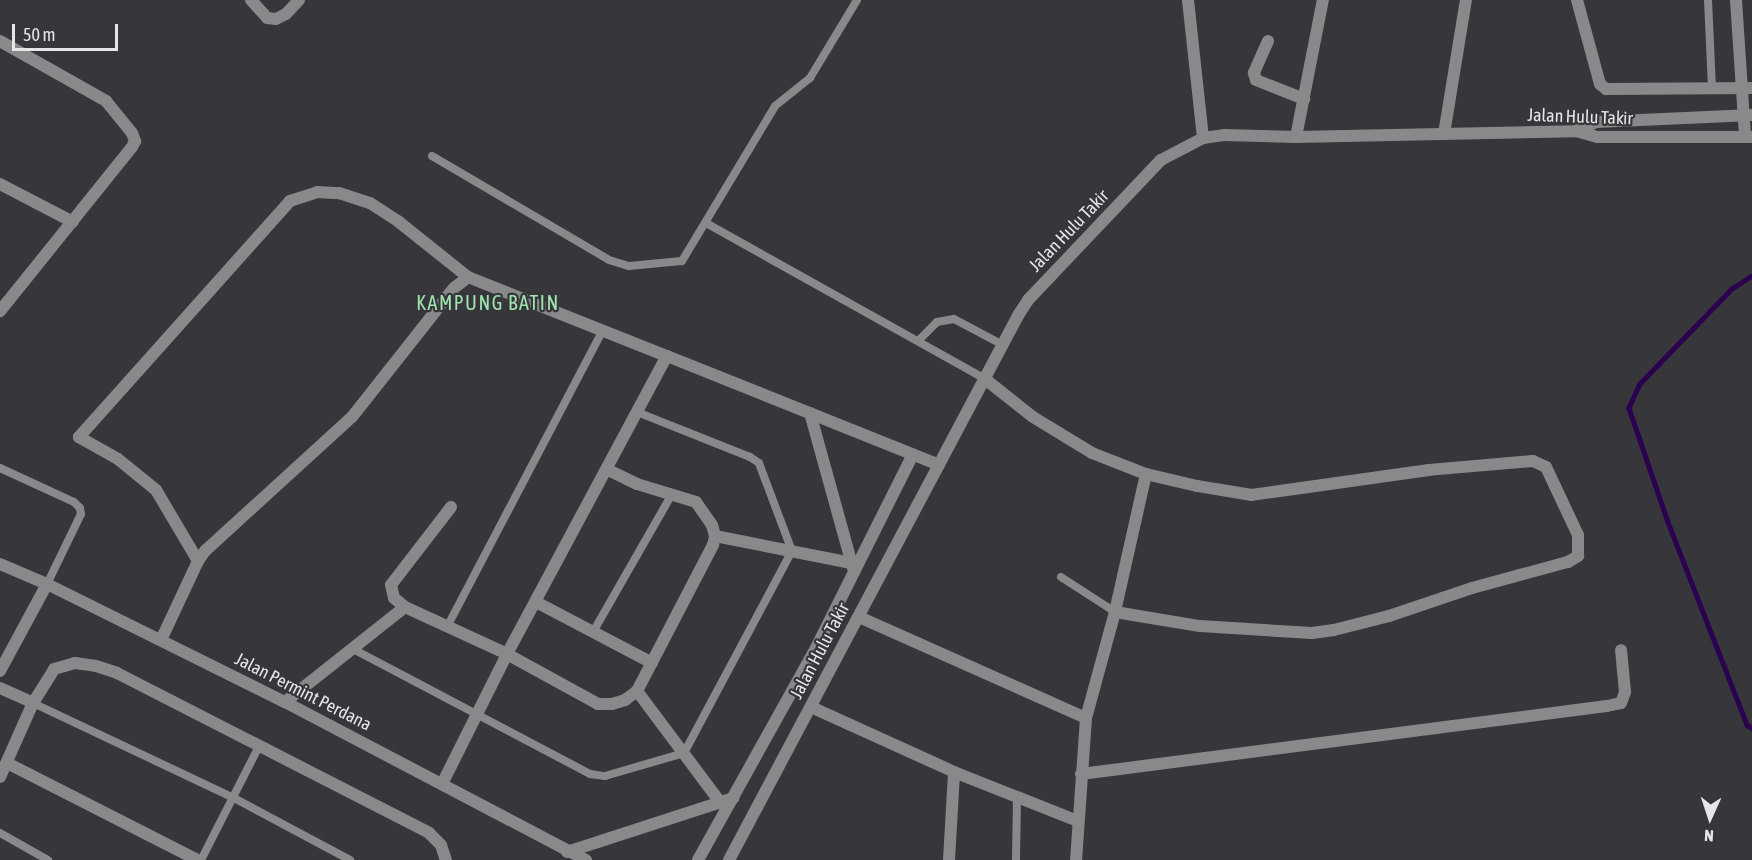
<!DOCTYPE html>
<style>
body{margin:0}
#map{position:relative;width:1752px;height:860px;overflow:hidden;background:#37363a;font-family:"Asap Condensed",sans-serif}
div>[style]{position:absolute}
[style*='--x']{left:calc(var(--x)*1px);top:calc(var(--y)*1px);width:calc(var(--w)*1px);rotate:calc(var(--a)*1deg)}
.stream>*{height:4.5px;margin:-2.25px;padding:0 2.25px;transform-origin:2.25px;border-radius:2.25px;background:#2b004f}
.service>*{height:8px;margin:-4px;padding:0 4px;transform-origin:4px;border-radius:4px;background:#89888a}
.minor>*{height:12px;margin:-6px;padding:0 6px;transform-origin:6px;border-radius:6px;background:#89888a}
.tertiary>*{height:12px;margin:-6px;padding:0 6px;transform-origin:6px;border-radius:6px;background:#89888a}
span{translate:-50% -50%;white-space:nowrap;text-align:center;line-height:1.15;-webkit-text-stroke:4.5px #37363a;paint-order:stroke}
.street-label{font-size:18px;color:#e6e5e8}
.neighbourhood-label{font-size:20px;color:#9ee3b0;letter-spacing:1.5px}
.north{position:absolute;left:1680px;top:788px;width:60px;height:60px;-webkit-text-stroke:4px #37363a;paint-order:stroke;rotate:183deg;font-size:16px;font-weight:700;line-height:24px;text-align:center;color:#e6e5e8}
.north::after{content:'';display:block;margin:auto;width:21px;height:27px;background:#e6e5e8;clip-path:polygon(50% 0,100% 100%,50% 72%,0 100%)}
.scale{position:absolute;left:12px;top:24px;width:106px;height:27px;box-sizing:border-box;border:3px solid #e6e5e8;border-top:0;padding-left:8px;font-size:18px;line-height:21px;white-space:nowrap;color:#e6e5e8;-webkit-text-stroke:4px #37363a;paint-order:stroke}
</style>
<div id="map">
<div class="stream">
<div style="--x:1752;--y:276;--w:24;--a:147"></div>
<div style="--x:1732;--y:289;--w:132;--a:134.1"></div>
<div style="--x:1640;--y:384;--w:26;--a:115"></div>
<div style="--x:1629;--y:408;--w:120;--a:71.1"></div>
<div style="--x:1668;--y:522;--w:218;--a:68.7"></div>
<div style="--x:1747;--y:725;--w:6;--a:31"></div>
</div>
<div class="service">
<div style="--x:1708;--y:0;--w:88;--a:87.4"></div>
<div style="--x:432;--y:156;--w:205;--a:30.4"></div>
<div style="--x:609;--y:260;--w:21;--a:17"></div>
<div style="--x:629;--y:266;--w:53;--a:-5.4"></div>
<div style="--x:682;--y:261;--w:181;--a:-59"></div>
<div style="--x:775;--y:106;--w:45;--a:-38.7"></div>
<div style="--x:810;--y:78;--w:91;--a:-58.9"></div>
<div style="--x:706;--y:223;--w:320;--a:29.2"></div>
<div style="--x:918;--y:341;--w:27;--a:-45"></div>
<div style="--x:937;--y:322;--w:17;--a:-10"></div>
<div style="--x:954;--y:319;--w:55;--a:28"></div>
<div style="--x:0;--y:468;--w:81;--a:24.7"></div>
<div style="--x:74;--y:502;--w:8;--a:45"></div>
<div style="--x:80;--y:508;--w:6;--a:81"></div>
<div style="--x:81;--y:514;--w:78;--a:115.9"></div>
<div style="--x:1061;--y:577;--w:64;--a:32.9"></div>
<div style="--x:447;--y:627;--w:333;--a:-62.3"></div>
<div style="--x:593;--y:632;--w:159;--a:-60.2"></div>
<div style="--x:353;--y:649;--w:268;--a:27.8"></div>
<div style="--x:590;--y:774;--w:15;--a:8"></div>
<div style="--x:605;--y:776;--w:82;--a:-16.2"></div>
<div style="--x:684;--y:753;--w:229;--a:-61.9"></div>
<div style="--x:792;--y:551;--w:94;--a:-110.6"></div>
<div style="--x:759;--y:463;--w:11;--a:-146"></div>
<div style="--x:750;--y:457;--w:122;--a:-158.3"></div>
<div style="--x:33;--y:703;--w:220;--a:25.3"></div>
<div style="--x:232;--y:797;--w:134;--a:28.1"></div>
<div style="--x:0;--y:833;--w:55;--a:29.4"></div>
<div style="--x:201;--y:860;--w:128;--a:-63"></div>
<div style="--x:1016;--y:860;--w:64;--a:-89.1"></div>
</div>
<div class="minor">
<div style="--x:251;--y:0;--w:24;--a:48"></div>
<div style="--x:267;--y:18;--w:9;--a:6"></div>
<div style="--x:276;--y:19;--w:11;--a:-27"></div>
<div style="--x:286;--y:14;--w:19;--a:-47"></div>
<div style="--x:1188;--y:0;--w:139;--a:83.8"></div>
<div style="--x:1577;--y:0;--w:87;--a:74.7"></div>
<div style="--x:1600;--y:84;--w:8;--a:40"></div>
<div style="--x:1606;--y:89;--w:146;--a:-0.4"></div>
<div style="--x:1736;--y:0;--w:137;--a:86.2"></div>
<div style="--x:0;--y:41;--w:122;--a:29.5"></div>
<div style="--x:106;--y:101;--w:41;--a:50.9"></div>
<div style="--x:132;--y:133;--w:9;--a:69"></div>
<div style="--x:135;--y:141;--w:7;--a:117"></div>
<div style="--x:132;--y:147;--w:211;--a:128.8"></div>
<div style="--x:1268;--y:41;--w:35;--a:114"></div>
<div style="--x:1254;--y:73;--w:7;--a:74"></div>
<div style="--x:1256;--y:80;--w:52;--a:21.6"></div>
<div style="--x:1444;--y:134;--w:136;--a:-80.7"></div>
<div style="--x:1296;--y:137;--w:140;--a:-78.9"></div>
<div style="--x:0;--y:184;--w:82;--a:27.5"></div>
<div style="--x:985;--y:379;--w:61;--a:38.4"></div>
<div style="--x:1033;--y:417;--w:69;--a:31.4"></div>
<div style="--x:1092;--y:453;--w:58;--a:21.3"></div>
<div style="--x:1146;--y:474;--w:141;--a:102.7"></div>
<div style="--x:1115;--y:612;--w:110;--a:105.3"></div>
<div style="--x:1086;--y:718;--w:142;--a:94"></div>
<div style="--x:810;--y:413;--w:165;--a:74.5"></div>
<div style="--x:451;--y:507;--w:98;--a:127.6"></div>
<div style="--x:391;--y:585;--w:13;--a:77"></div>
<div style="--x:394;--y:598;--w:14;--a:39"></div>
<div style="--x:405;--y:607;--w:112;--a:24.7"></div>
<div style="--x:507;--y:654;--w:104;--a:28.8"></div>
<div style="--x:598;--y:704;--w:14;--a:0"></div>
<div style="--x:612;--y:704;--w:14;--a:-17"></div>
<div style="--x:625;--y:700;--w:15;--a:-37"></div>
<div style="--x:637;--y:691;--w:165;--a:-62.5"></div>
<div style="--x:713;--y:545;--w:9;--a:-77"></div>
<div style="--x:715;--y:536;--w:11;--a:-105"></div>
<div style="--x:712;--y:525;--w:28;--a:-125"></div>
<div style="--x:696;--y:502;--w:62;--a:-163"></div>
<div style="--x:637;--y:484;--w:34;--a:-154"></div>
<div style="--x:715;--y:536;--w:139;--a:11.2"></div>
<div style="--x:198;--y:561;--w:82;--a:-120.6"></div>
<div style="--x:156;--y:490;--w:49;--a:-140.8"></div>
<div style="--x:118;--y:459;--w:45;--a:-150.6"></div>
<div style="--x:79;--y:437;--w:317;--a:-48.2"></div>
<div style="--x:290;--y:201;--w:28;--a:-18"></div>
<div style="--x:317;--y:192;--w:22;--a:3"></div>
<div style="--x:339;--y:193;--w:33;--a:18"></div>
<div style="--x:370;--y:203;--w:35;--a:33"></div>
<div style="--x:399;--y:222;--w:88;--a:38.6"></div>
<div style="--x:0;--y:564;--w:51;--a:23.1"></div>
<div style="--x:47;--y:584;--w:266;--a:26.4"></div>
<div style="--x:285;--y:702;--w:340;--a:27.7"></div>
<div style="--x:536;--y:602;--w:131;--a:27.7"></div>
<div style="--x:1115;--y:612;--w:86;--a:9.4"></div>
<div style="--x:1200;--y:626;--w:112;--a:3.6"></div>
<div style="--x:1312;--y:633;--w:22;--a:-8"></div>
<div style="--x:1334;--y:630;--w:57;--a:-14.3"></div>
<div style="--x:1389;--y:616;--w:88;--a:-18.6"></div>
<div style="--x:1472;--y:588;--w:99;--a:-15.2"></div>
<div style="--x:1568;--y:562;--w:12;--a:-31"></div>
<div style="--x:1578;--y:556;--w:21;--a:-90"></div>
<div style="--x:1578;--y:535;--w:75;--a:-115.2"></div>
<div style="--x:1546;--y:467;--w:14;--a:-155"></div>
<div style="--x:1533;--y:461;--w:104;--a:175.1"></div>
<div style="--x:1429;--y:470;--w:179;--a:172"></div>
<div style="--x:1252;--y:495;--w:56;--a:-170.7"></div>
<div style="--x:1197;--y:486;--w:52;--a:-166.8"></div>
<div style="--x:859;--y:617;--w:248;--a:24"></div>
<div style="--x:161;--y:640;--w:87;--a:-64.9"></div>
<div style="--x:198;--y:561;--w:12;--a:-55"></div>
<div style="--x:205;--y:551;--w:199;--a:-42.4"></div>
<div style="--x:352;--y:417;--w:164;--a:-51.7"></div>
<div style="--x:454;--y:288;--w:18;--a:-38"></div>
<div style="--x:468;--y:277;--w:214;--a:21.7"></div>
<div style="--x:0;--y:671;--w:99;--a:-61.6"></div>
<div style="--x:0;--y:688;--w:36;--a:24"></div>
<div style="--x:637;--y:691;--w:139;--a:53.2"></div>
<div style="--x:285;--y:702;--w:153;--a:-38.4"></div>
<div style="--x:811;--y:707;--w:157;--a:24.4"></div>
<div style="--x:7;--y:763;--w:213;--a:27"></div>
<div style="--x:1081;--y:774;--w:530;--a:-7.37"></div>
<div style="--x:1607;--y:706;--w:14;--a:-12"></div>
<div style="--x:1621;--y:703;--w:12;--a:-70"></div>
<div style="--x:1625;--y:692;--w:42;--a:-95.4"></div>
<div style="--x:0;--y:777;--w:81;--a:-66"></div>
<div style="--x:33;--y:703;--w:40;--a:-58"></div>
<div style="--x:54;--y:669;--w:22;--a:-16"></div>
<div style="--x:75;--y:663;--w:21;--a:8"></div>
<div style="--x:96;--y:666;--w:22;--a:18"></div>
<div style="--x:117;--y:673;--w:351;--a:27.1"></div>
<div style="--x:429;--y:833;--w:17;--a:45"></div>
<div style="--x:441;--y:845;--w:16;--a:72"></div>
<div style="--x:442;--y:784;--w:145;--a:-63.4"></div>
<div style="--x:507;--y:654;--w:338;--a:-61.8"></div>
<div style="--x:667;--y:356;--w:293;--a:21.8"></div>
<div style="--x:567;--y:852;--w:175;--a:-18"></div>
<div style="--x:698;--y:860;--w:247;--a:-60.9"></div>
<div style="--x:818;--y:644;--w:212;--a:-63.4"></div>
<div style="--x:949;--y:860;--w:88;--a:-86.7"></div>
<div style="--x:954;--y:772;--w:133;--a:21.6"></div>
</div>
<div class="tertiary">
<div style="--x:1576;--y:131;--w:22;--a:-24"></div>
<div style="--x:1596;--y:122;--w:156;--a:-2.6"></div>
<div style="--x:729;--y:860;--w:618;--a:-62.03"></div>
<div style="--x:1019;--y:314;--w:17;--a:-57"></div>
<div style="--x:1028;--y:300;--w:193;--a:-46.5"></div>
<div style="--x:1161;--y:160;--w:47;--a:-27.6"></div>
<div style="--x:1203;--y:138;--w:21;--a:-8"></div>
<div style="--x:1224;--y:135;--w:72;--a:1.6"></div>
<div style="--x:1296;--y:137;--w:280;--a:-1.2"></div>
<div style="--x:1576;--y:131;--w:22;--a:16"></div>
<div style="--x:1597;--y:137;--w:155;--a:0"></div>
</div>
<div class="street-label">
<span style="left:1580px;top:117px;rotate:2deg">Jalan Hulu Takir</span>
<span style="left:1069px;top:231px;rotate:-46deg">Jalan Hulu Takir</span>
<span style="left:820px;top:651px;rotate:-62deg">Jalan Hulu Takir</span>
<span style="left:303px;top:692px;rotate:27deg">Jalan Permint Perdana</span>
</div>
<div class="neighbourhood-label">
<span style="left:488px;top:302px">KAMPUNG BATIN</span>
</div>
<div class="north">N</div>
<div class="scale">50 m</div>
</div>
